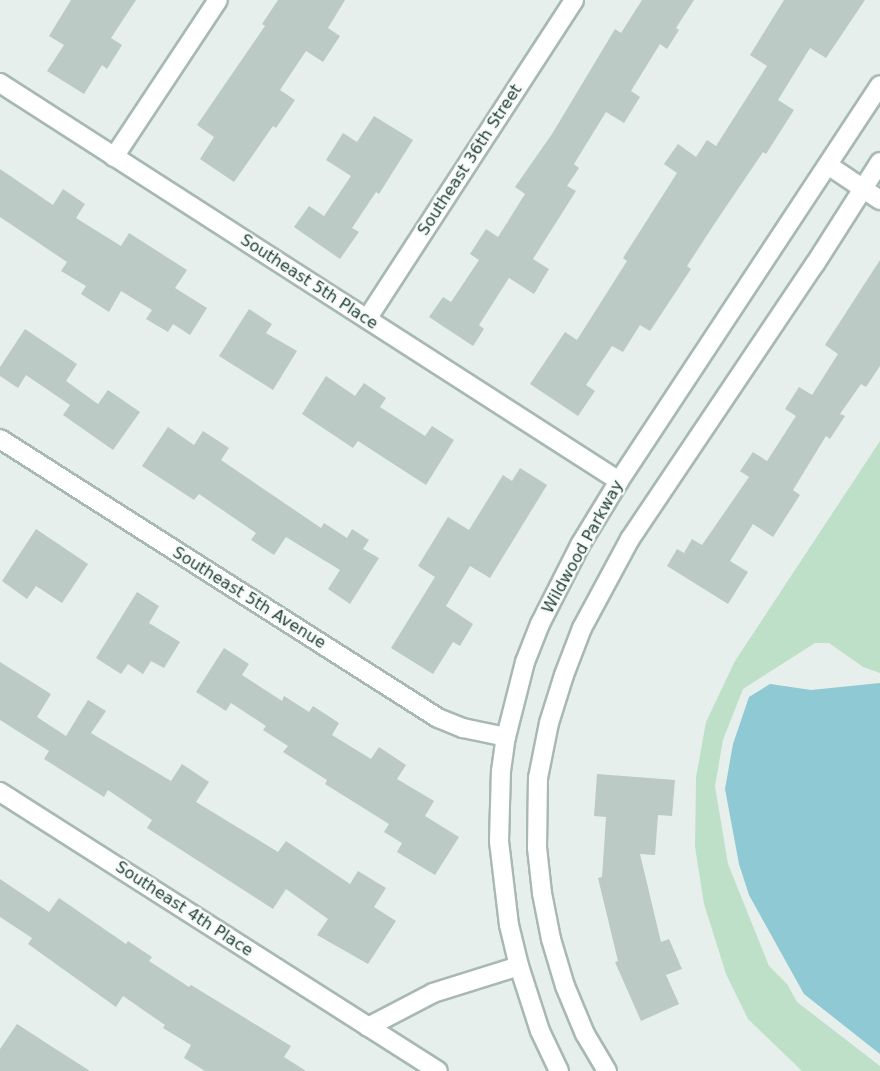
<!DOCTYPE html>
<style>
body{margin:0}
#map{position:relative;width:880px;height:1071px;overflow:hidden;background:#e6efeb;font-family:"DejaVu Sans",sans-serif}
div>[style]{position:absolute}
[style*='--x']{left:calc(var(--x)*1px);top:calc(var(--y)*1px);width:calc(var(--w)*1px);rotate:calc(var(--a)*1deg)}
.green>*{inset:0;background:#bfe0c8}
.water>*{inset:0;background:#8ec9d4}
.building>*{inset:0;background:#bbcac4}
.roads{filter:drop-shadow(2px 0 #a8b8b2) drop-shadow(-2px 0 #a8b8b2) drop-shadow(0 2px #a8b8b2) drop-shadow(0 -2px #a8b8b2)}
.minor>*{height:18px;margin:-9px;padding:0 9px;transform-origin:9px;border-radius:9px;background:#fff}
span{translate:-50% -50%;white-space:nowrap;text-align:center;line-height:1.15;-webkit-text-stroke:4.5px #f7fbf9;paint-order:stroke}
.street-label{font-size:16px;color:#24423a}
</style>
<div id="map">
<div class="green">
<div style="clip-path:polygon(880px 441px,880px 673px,863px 667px,829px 643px,815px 643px,743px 689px,723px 740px,715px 786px,728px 864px,769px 966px,787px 984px,797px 1002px,880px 1066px,880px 1071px,802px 1071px,748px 1019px,726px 974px,704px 904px,695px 847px,696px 777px,706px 722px,735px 661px)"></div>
</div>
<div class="water">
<div style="clip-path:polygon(880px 683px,880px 1054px,804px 994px,749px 895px,739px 864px,725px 789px,733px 744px,749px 697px,770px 684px,811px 690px)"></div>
</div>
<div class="building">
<div style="clip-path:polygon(71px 0,136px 0,111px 38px,122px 45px,107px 69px,102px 65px,84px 94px,47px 71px,64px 45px,49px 36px)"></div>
<div style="clip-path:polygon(278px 0,345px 0,328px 28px,340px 36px,323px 62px,306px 51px,280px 90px,295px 100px,276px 128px,273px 126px,234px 182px,200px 159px,214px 137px,197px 125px,265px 26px,262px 24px)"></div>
<div style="clip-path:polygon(642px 0,694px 0,676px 28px,679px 30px,667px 49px,660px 44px,631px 91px,640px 97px,624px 123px,606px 112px,574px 164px,579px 168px,567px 186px,576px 191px,533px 259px,549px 269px,534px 294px,509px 278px,479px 325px,484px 329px,473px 346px,429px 317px,443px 297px,451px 302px,479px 260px,470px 254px,486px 229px,498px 237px,525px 194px,515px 187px,552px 134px,615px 29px,621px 33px)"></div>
<div style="clip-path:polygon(784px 0,865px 0,826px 58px,810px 48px,778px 100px,794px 110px,766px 154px,763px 152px,715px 223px,687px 266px,691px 269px,650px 331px,640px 325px,623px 352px,612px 346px,586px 385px,595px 391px,578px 416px,530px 384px,565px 332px,577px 340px,627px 261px,623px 258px,677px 173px,664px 164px,678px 144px,696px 157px,707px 140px,716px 146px,767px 66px,750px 55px)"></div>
<div style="clip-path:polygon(374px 116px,413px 140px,379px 194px,376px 192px,352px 228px,359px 232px,340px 259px,294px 227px,309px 206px,324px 216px,351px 176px,326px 160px,343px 133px,357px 142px)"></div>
<div style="clip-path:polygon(0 169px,53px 205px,63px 189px,85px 204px,76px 218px,121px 246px,129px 233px,187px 270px,175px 288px,207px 308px,190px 335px,173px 324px,168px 332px,146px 319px,152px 310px,121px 291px,109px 312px,81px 294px,86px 286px,61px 271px,67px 262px,0 217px)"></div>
<div style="clip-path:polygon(880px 260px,880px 366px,866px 387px,861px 384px,840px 414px,845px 416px,830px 439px,826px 436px,793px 490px,800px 495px,773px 537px,753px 524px,730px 561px,748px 572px,728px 604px,667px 566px,677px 549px,684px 553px,692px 539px,702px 545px,749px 477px,740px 471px,753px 452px,767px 461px,796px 416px,785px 409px,799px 387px,812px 395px,838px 354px,825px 345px)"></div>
<div style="clip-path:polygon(249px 309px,272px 324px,266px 333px,297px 351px,273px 390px,219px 356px)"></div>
<div style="clip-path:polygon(25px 329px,77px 364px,66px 381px,98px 404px,108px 390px,140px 412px,113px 450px,63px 415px,70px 405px,26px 375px,18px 388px,0 376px,0 367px)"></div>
<div style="clip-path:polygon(326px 376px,355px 396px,364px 383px,386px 398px,380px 407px,425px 436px,432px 426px,454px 440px,426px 485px,358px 441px,353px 448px,302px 414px)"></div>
<div style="clip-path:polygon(168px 427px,194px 445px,203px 431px,229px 448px,221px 460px,321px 528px,324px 523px,347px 538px,352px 529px,369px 540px,363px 549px,379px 558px,350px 604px,328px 589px,340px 570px,286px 537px,274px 555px,251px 540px,256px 533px,199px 494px,194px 500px,142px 466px)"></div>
<div style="clip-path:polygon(520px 468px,547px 485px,490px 578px,470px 566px,446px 606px,473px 624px,460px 646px,453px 642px,433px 674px,391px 648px,435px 577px,418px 566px,448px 517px,469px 530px,503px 475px,512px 481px)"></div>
<div style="clip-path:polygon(36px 529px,88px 564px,62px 603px,36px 586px,27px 599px,2px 581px)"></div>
<div style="clip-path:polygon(137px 592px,159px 606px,149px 623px,180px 642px,164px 668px,151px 661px,143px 674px,128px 664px,121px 674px,96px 658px)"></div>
<div style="clip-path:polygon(224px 648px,249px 664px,242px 675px,282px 701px,284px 696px,309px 712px,313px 706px,339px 723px,332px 735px,371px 759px,379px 747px,406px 765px,397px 779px,434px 801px,425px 816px,459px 837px,435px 875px,397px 852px,402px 843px,384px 832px,389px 824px,325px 784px,327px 780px,283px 752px,288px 746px,263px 730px,266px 726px,231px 703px,226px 711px,196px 692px)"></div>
<div style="clip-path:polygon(0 662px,51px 694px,37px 717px,66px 736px,88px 700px,106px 711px,91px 733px,171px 781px,182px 764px,209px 782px,196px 802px,278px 852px,286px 841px,350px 884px,358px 871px,386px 888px,374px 907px,396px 921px,368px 964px,317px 935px,328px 919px,286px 889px,273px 909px,147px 828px,152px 820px,108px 790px,104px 797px,44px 759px,49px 751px,0 720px)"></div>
<div style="clip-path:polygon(597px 774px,675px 780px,672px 816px,658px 815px,655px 855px,640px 854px,661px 942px,669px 939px,682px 969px,666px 975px,679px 1004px,641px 1021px,615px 962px,618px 961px,598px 878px,602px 877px,606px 817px,594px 816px)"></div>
<div style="clip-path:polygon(0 879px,49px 912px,59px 898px,126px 944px,128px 941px,152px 957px,149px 961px,189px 987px,191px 985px,291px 1046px,284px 1057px,306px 1071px,205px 1071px,184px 1058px,191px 1045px,163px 1028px,165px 1025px,123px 996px,116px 1007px,28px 944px,32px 938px,0 917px)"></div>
<div style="clip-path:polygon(17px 1024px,54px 1048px,90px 1071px,0 1071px,0 1049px)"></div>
</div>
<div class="roads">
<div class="minor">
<div style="--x:0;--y:83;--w:736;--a:32.74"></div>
<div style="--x:114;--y:157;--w:188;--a:-56.5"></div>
<div style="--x:828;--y:165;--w:63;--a:33.9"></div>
<div style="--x:367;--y:319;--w:380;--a:-57"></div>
<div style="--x:0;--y:439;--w:519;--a:32.5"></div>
<div style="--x:438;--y:718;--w:27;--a:22"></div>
<div style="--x:463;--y:728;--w:44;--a:11.8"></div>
<div style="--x:0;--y:792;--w:519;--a:32.5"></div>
<div style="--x:368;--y:1027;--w:73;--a:-27.6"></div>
<div style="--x:433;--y:993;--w:90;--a:-17.4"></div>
<div style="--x:559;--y:1071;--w:44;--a:-115.4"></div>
<div style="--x:540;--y:1031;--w:68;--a:-107.9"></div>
<div style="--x:519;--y:966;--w:42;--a:-103.7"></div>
<div style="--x:509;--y:925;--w:85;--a:-96.8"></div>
<div style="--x:499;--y:841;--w:70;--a:-88.4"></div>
<div style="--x:501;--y:771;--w:34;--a:-82"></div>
<div style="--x:506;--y:737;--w:77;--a:-75.8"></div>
<div style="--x:525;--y:662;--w:41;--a:-68.5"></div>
<div style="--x:540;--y:624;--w:89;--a:-63.1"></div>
<div style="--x:580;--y:545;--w:75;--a:-58.6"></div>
<div style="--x:619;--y:481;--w:474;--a:-56.6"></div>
<div style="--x:607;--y:1071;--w:43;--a:-120.7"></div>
<div style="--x:585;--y:1034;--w:52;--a:-112.6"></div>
<div style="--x:565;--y:986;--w:49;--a:-106.6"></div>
<div style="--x:551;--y:939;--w:47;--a:-101.1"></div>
<div style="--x:542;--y:893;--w:45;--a:-96.3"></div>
<div style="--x:537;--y:848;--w:70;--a:-89.2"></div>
<div style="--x:538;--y:778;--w:56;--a:-78.7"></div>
<div style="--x:549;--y:723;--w:50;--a:-72.6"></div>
<div style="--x:564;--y:675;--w:50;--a:-69"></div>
<div style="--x:582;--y:628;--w:101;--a:-61.7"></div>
<div style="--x:630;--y:539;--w:331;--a:-56.1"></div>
<div style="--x:815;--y:264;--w:121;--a:-57.5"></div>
</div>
</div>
<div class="street-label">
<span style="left:470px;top:160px;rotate:-57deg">Southeast 36th Street</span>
<span style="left:309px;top:282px;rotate:33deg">Southeast 5th Place</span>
<span style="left:583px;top:547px;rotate:-61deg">Wildwood Parkway</span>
<span style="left:249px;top:598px;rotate:32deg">Southeast 5th Avenue</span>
<span style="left:184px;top:909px;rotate:33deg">Southeast 4th Place</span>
</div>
</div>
